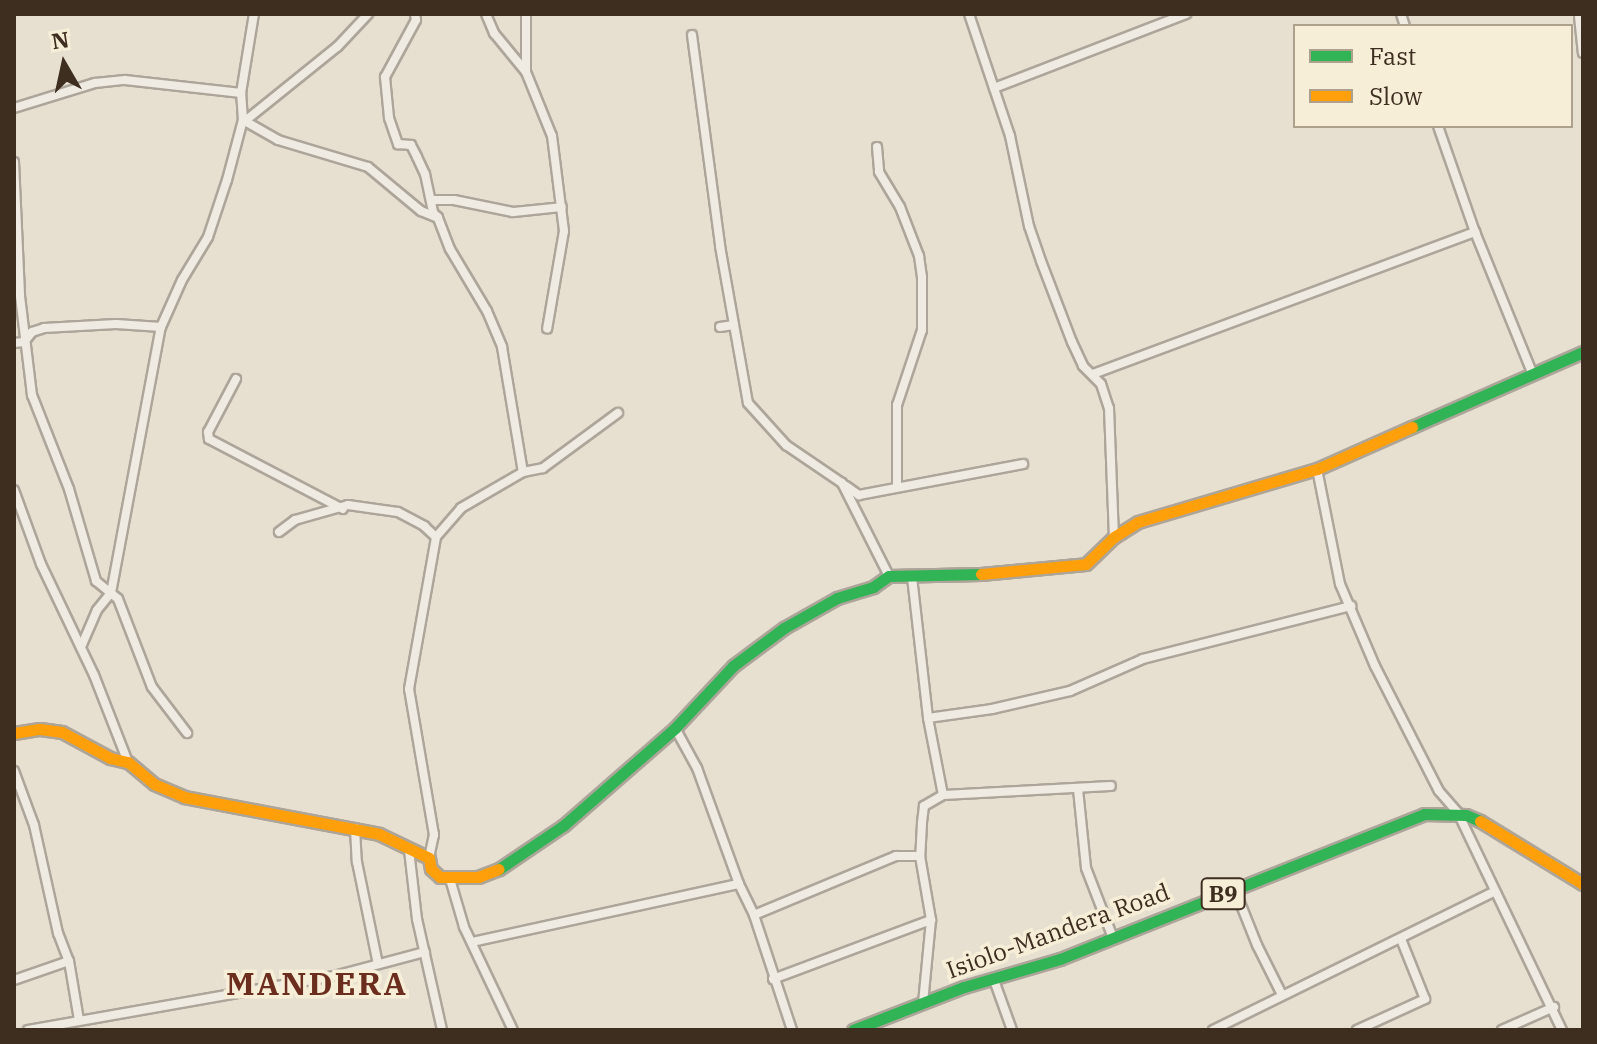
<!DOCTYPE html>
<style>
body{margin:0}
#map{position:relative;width:1597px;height:1044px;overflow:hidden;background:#e7e0d1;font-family:"IBM Plex Serif",serif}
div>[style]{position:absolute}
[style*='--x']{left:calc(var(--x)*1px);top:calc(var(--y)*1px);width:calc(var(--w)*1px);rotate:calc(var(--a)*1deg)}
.roads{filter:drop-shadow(2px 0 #ada599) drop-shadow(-2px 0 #ada599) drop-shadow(0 2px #ada599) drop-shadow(0 -2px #ada599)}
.street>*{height:8px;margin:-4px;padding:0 4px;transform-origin:4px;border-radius:4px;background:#efebe3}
.fast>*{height:11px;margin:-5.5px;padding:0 5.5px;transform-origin:5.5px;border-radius:5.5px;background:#30b455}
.slow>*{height:11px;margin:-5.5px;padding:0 5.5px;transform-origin:5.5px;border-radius:5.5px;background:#ff9f0a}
span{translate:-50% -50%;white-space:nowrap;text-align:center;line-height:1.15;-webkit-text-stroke:7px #f7eed8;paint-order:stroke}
.shield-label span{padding:2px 6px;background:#f7eed8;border:2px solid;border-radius:6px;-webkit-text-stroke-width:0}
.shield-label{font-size:22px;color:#3d2e20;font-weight:700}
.street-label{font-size:24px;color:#3d2e20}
.district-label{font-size:32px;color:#6b2e1e;font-weight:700;letter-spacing:2px}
.frame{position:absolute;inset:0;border:16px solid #3d2e20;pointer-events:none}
.legend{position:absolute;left:1293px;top:24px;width:280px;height:104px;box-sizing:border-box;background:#f7eed8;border:2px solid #ada18e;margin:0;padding:10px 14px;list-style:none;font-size:24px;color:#3d2e20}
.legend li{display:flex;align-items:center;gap:16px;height:40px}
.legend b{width:40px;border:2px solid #ada18e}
.north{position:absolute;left:24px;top:24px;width:80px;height:80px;-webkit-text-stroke:6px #f7eed8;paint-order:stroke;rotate:351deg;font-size:22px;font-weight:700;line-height:32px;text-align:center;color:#3d2e20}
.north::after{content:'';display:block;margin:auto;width:28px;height:36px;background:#3d2e20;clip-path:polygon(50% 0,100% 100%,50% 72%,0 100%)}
</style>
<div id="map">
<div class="roads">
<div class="street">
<div style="--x:415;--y:14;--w:6;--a:81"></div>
<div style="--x:416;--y:20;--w:65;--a:118.5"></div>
<div style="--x:385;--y:77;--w:41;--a:84.4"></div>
<div style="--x:389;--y:118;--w:28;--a:71"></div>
<div style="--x:398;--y:144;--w:13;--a:4"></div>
<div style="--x:411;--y:145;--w:13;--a:63"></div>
<div style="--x:417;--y:157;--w:19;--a:65"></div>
<div style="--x:425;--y:174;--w:40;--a:78"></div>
<div style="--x:433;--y:213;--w:6;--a:39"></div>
<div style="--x:486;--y:14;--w:21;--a:67"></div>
<div style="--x:494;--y:33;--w:50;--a:50.6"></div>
<div style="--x:526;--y:72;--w:69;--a:67.9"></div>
<div style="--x:552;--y:136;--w:96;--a:82.8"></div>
<div style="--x:564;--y:231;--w:99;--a:99.8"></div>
<div style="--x:969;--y:14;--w:129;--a:71.4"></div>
<div style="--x:1010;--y:136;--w:92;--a:78.1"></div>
<div style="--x:1029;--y:226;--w:37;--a:71"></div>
<div style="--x:1041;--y:261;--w:87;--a:69.1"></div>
<div style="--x:1072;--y:342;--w:26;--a:65"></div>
<div style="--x:1083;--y:366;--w:25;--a:45"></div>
<div style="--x:1101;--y:384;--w:25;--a:72"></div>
<div style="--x:1109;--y:408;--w:129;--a:87.8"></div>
<div style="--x:1401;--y:14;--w:13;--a:72"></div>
<div style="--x:1579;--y:16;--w:37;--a:84"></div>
<div style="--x:692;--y:35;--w:213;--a:82.4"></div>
<div style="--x:720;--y:246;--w:159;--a:79.9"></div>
<div style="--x:748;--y:403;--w:57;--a:47.9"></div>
<div style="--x:786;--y:445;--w:68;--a:34.2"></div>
<div style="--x:842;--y:483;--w:104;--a:63.2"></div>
<div style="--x:526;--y:71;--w:57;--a:-90"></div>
<div style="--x:994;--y:88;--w:206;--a:-21.1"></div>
<div style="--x:14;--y:108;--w:85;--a:-17.2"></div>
<div style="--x:95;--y:83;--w:30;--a:-6"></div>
<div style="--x:125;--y:80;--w:117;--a:6.4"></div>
<div style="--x:243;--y:120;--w:40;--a:29.7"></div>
<div style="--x:278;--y:140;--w:94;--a:16.7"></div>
<div style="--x:368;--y:167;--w:69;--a:39.7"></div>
<div style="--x:421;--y:211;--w:18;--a:22"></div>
<div style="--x:438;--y:218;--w:33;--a:69"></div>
<div style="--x:450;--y:249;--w:72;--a:59.2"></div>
<div style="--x:487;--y:311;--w:39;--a:67"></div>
<div style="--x:502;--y:347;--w:127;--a:80.5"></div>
<div style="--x:245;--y:121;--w:119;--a:-38.9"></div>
<div style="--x:338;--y:46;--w:44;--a:-46.8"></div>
<div style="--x:1438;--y:126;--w:112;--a:70.8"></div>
<div style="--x:1475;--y:232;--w:154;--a:67.9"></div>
<div style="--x:877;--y:147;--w:25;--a:85"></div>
<div style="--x:879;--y:172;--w:41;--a:59"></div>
<div style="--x:900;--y:207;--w:53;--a:68.8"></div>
<div style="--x:919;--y:256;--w:21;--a:82"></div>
<div style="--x:922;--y:277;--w:53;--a:90"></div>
<div style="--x:922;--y:330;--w:79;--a:108.4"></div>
<div style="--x:897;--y:405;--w:82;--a:90"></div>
<div style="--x:14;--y:162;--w:134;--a:87.4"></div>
<div style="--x:20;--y:296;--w:100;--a:83.1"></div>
<div style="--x:32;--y:395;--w:101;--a:68.5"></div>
<div style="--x:69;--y:489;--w:96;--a:73.6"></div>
<div style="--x:96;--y:581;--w:28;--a:39"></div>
<div style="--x:118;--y:599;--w:94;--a:68.9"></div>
<div style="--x:152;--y:687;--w:58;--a:52.7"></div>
<div style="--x:432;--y:200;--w:22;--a:0"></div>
<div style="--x:454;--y:200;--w:60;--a:11.5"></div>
<div style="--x:513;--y:212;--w:49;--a:-5.8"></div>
<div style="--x:720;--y:327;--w:14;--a:-8"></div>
<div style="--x:14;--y:343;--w:10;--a:-6"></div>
<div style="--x:24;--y:342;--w:13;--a:-51"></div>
<div style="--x:32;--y:332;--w:13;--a:-18"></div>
<div style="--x:44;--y:328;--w:72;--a:-3.2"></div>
<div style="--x:116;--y:324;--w:45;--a:3.8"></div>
<div style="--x:1093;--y:374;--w:408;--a:-20.4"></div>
<div style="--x:236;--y:379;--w:60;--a:117.8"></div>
<div style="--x:208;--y:432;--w:7;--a:82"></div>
<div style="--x:209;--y:439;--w:151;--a:27.6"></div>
<div style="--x:1317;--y:469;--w:117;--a:78.7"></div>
<div style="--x:1340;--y:584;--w:89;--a:66.9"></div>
<div style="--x:1375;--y:666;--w:140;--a:62.9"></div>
<div style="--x:1439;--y:791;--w:29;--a:49"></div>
<div style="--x:1458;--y:813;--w:241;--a:64.4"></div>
<div style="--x:846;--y:486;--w:16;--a:35"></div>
<div style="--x:859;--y:495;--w:167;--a:-10.7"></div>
<div style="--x:14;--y:490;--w:79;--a:70"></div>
<div style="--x:41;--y:564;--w:123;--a:64.5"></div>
<div style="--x:94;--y:675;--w:93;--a:68.7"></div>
<div style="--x:279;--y:532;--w:20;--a:-37"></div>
<div style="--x:295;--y:520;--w:55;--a:-15.8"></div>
<div style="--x:348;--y:505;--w:50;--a:8"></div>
<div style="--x:398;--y:512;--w:30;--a:28"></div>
<div style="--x:424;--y:526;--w:16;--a:43"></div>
<div style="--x:912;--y:577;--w:142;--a:83.5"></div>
<div style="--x:928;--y:718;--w:78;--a:79"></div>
<div style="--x:943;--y:795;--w:22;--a:150"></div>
<div style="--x:924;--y:806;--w:17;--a:97"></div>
<div style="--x:922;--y:823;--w:33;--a:93"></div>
<div style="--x:920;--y:856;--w:65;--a:80.2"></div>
<div style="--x:931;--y:920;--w:83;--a:95.5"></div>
<div style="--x:81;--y:647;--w:40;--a:-66.6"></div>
<div style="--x:97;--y:610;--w:22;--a:-51"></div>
<div style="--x:111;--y:593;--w:271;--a:-79.4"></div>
<div style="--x:161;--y:327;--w:51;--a:-65.9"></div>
<div style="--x:182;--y:280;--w:50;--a:-58.8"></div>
<div style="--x:208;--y:237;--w:60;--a:-71.6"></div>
<div style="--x:227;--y:180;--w:62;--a:-75.1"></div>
<div style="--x:243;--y:120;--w:27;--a:-94"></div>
<div style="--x:241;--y:93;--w:80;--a:-80.7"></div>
<div style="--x:928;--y:718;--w:65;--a:-8"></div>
<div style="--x:992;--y:709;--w:80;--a:-13"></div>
<div style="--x:1070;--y:691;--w:80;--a:-23.7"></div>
<div style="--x:1143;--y:659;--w:215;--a:-14.3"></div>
<div style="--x:675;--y:728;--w:46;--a:61.2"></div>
<div style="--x:697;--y:768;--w:123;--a:70.1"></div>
<div style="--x:739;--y:884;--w:34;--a:64"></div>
<div style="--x:754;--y:915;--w:121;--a:71.7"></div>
<div style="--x:14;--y:771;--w:58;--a:69.7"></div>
<div style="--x:34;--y:825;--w:111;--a:77.5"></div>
<div style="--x:58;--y:933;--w:30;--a:69"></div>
<div style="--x:69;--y:961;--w:60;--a:80.4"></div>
<div style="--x:1078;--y:789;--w:79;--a:84.2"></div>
<div style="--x:1086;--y:868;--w:75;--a:68.9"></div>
<div style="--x:943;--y:795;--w:168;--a:-3.1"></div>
<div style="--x:355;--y:828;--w:34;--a:87"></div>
<div style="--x:357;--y:862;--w:104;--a:78.4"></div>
<div style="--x:409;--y:850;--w:69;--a:83.4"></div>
<div style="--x:417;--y:919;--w:114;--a:77.3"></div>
<div style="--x:429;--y:858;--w:24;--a:-78"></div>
<div style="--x:434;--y:835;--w:148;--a:-99.7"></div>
<div style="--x:409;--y:689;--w:154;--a:-79.9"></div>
<div style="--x:436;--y:537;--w:38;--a:-49"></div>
<div style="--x:461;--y:508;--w:72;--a:-30.1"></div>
<div style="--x:523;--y:472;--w:20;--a:-11"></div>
<div style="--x:543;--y:468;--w:93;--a:-36.3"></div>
<div style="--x:450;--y:879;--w:50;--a:73.7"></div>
<div style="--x:464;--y:927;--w:114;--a:64.6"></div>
<div style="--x:1235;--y:890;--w:59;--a:68.2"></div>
<div style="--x:1257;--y:945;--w:56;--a:63.4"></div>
<div style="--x:754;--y:915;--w:154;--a:-22.6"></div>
<div style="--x:896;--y:856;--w:24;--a:0"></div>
<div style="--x:472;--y:942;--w:273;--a:-12.3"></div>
<div style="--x:773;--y:979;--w:169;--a:-20.5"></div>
<div style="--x:14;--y:980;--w:58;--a:-19.1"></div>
<div style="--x:994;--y:980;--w:53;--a:70.2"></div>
<div style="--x:28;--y:1030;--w:311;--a:-10"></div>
<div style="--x:334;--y:976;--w:94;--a:-14.8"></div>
<div style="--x:1213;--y:1030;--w:314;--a:-26.2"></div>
<div style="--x:1357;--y:1030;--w:75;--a:-24.5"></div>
<div style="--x:1425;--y:999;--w:65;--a:-111.8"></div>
<div style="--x:1502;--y:1030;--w:57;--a:-23.9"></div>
</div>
<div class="fast">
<div style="--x:1412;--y:427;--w:187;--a:-23.7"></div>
<div style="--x:499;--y:869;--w:78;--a:-34.1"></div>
<div style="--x:564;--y:825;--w:147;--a:-41.1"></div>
<div style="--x:675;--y:728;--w:85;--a:-46.9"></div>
<div style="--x:733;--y:666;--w:64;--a:-36.7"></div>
<div style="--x:784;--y:628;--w:61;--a:-29.5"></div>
<div style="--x:837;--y:598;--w:38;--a:-17"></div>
<div style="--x:873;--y:587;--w:19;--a:-35"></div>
<div style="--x:889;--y:576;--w:92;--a:-1.2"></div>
<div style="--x:853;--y:1030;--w:119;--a:-21.2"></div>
<div style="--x:964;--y:987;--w:100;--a:-16.3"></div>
<div style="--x:1060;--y:959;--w:392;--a:-21.7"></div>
<div style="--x:1424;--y:814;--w:42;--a:1.4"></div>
<div style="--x:1466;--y:815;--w:15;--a:23"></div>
</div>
<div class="slow">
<div style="--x:981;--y:574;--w:105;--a:-5.4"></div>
<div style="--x:1086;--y:564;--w:39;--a:-44"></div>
<div style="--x:1114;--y:537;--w:28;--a:-32"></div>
<div style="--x:1138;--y:522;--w:187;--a:-16.5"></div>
<div style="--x:1317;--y:469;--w:104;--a:-23.9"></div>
<div style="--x:14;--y:733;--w:26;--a:-9"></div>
<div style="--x:40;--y:729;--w:22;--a:8"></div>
<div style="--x:62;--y:732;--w:55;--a:28.4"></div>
<div style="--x:110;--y:758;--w:18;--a:13"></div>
<div style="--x:128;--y:762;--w:34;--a:40"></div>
<div style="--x:154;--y:784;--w:33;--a:23"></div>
<div style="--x:184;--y:797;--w:198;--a:10.7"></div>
<div style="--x:379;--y:834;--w:55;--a:25.6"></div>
<div style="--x:429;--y:858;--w:11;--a:80"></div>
<div style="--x:431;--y:869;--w:12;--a:42"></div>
<div style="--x:440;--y:877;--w:38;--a:0"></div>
<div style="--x:478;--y:877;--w:22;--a:-21"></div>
<div style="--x:1480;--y:821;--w:121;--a:31.5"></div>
</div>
</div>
<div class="shield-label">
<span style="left:1223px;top:894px">B9</span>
</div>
<div class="street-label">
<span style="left:1058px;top:931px;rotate:-20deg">Isiolo-Mandera Road</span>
</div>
<div class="district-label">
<span style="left:317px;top:983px">MANDERA</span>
</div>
<div class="frame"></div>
<ul class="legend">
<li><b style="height:10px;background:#30b455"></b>Fast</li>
<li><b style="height:10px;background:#ff9f0a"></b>Slow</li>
</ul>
<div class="north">N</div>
</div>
